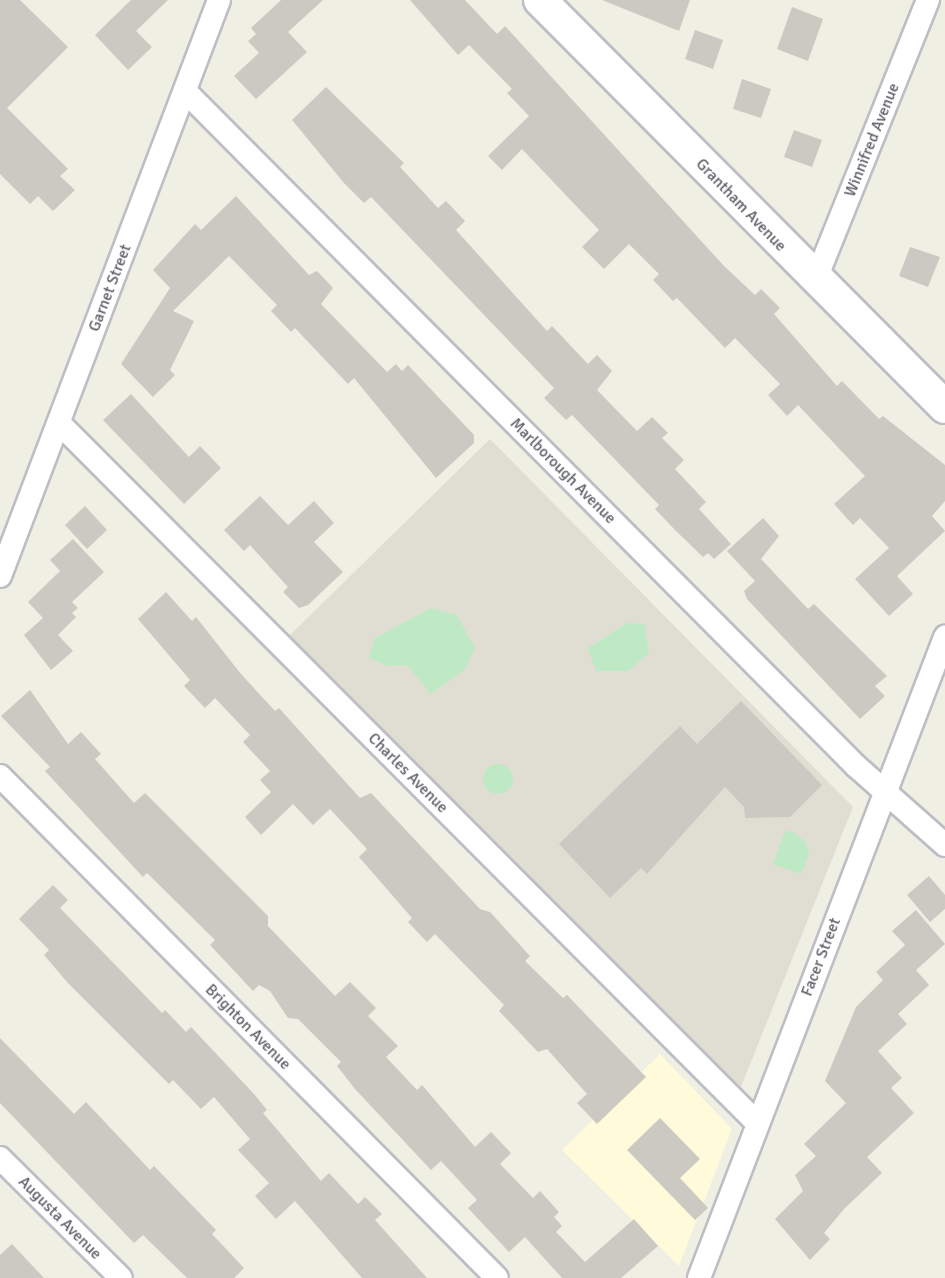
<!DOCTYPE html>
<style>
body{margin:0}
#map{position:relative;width:945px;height:1278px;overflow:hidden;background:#f0efe4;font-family:Signika,sans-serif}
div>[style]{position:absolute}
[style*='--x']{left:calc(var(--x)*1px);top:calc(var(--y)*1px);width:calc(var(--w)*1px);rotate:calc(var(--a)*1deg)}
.commercial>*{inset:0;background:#fffada}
.education>*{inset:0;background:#e0ded3}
.green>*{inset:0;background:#bfe9c4}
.round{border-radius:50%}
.building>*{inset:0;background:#cbc9c1}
.roads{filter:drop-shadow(2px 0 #bcbec4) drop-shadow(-2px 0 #bcbec4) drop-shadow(0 2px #bcbec4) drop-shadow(0 -2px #bcbec4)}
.street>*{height:22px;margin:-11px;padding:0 11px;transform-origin:11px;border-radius:11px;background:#fff}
.secondary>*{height:32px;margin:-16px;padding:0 16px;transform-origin:16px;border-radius:16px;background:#fff}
span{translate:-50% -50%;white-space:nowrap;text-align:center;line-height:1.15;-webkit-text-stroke:4.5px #fff;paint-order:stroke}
.street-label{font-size:16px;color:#5c5f66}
</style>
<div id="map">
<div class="commercial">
<div style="clip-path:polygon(660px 1054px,732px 1129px,679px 1266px,562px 1150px)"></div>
</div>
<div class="education">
<div style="clip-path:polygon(490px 439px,853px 807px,739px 1092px,286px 639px)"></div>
</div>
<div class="green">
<div style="clip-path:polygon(431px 608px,457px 615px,475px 648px,465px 669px,431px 694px,407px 665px,387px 666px,369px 658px,375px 638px)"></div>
<div style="clip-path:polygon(627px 623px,644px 624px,649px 653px,628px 671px,596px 671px,588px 648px)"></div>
<div class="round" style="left:483px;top:764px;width:30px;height:30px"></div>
<div style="clip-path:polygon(790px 830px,806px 842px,809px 855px,801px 874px,773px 864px,784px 833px)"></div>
</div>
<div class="building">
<div style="clip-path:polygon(0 0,20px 0,68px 47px,7px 108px,68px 169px,60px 176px,75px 190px,53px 211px,38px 196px,30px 204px,0 174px)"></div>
<div style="clip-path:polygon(131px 0,168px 0,136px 31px,152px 47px,128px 70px,95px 35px)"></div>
<div style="clip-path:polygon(281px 0,323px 0,288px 32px,307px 52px,256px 99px,234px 76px,259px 53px,248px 41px,256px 34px,251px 28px)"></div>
<div style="clip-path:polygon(410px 0,465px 0,497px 34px,505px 26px,724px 266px,755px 295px,761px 289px,780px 308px,774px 314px,837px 386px,842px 381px,879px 419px,883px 416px,945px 465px,945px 501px,932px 516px,945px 531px,897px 576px,913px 594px,889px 616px,855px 579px,889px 548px,860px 518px,853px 525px,834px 504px,865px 476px,798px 405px,787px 416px,768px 395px,780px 384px,735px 338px,725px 348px,677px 298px,673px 301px,653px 280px,659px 274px,629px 244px,604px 269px,582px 247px,599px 230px,522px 149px,502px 170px,488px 156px,529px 116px,507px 93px,512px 89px,469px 45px,458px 55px)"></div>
<div style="clip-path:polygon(602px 0,690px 0,679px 31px)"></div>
<div style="clip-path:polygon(792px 7px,823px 19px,808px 61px,777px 49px)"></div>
<div style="clip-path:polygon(695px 30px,723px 40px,713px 69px,685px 59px)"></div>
<div style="clip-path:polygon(742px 79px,771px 89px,761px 118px,733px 109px)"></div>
<div style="clip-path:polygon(326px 87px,404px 163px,400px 167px,438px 208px,446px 201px,465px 221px,456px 230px,547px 331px,552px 326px,588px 364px,597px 355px,612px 371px,597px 390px,637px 431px,652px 417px,668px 433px,662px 438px,684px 460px,675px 469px,706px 502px,699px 509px,731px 544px,714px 559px,708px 553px,703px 557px,675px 530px,655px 509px,659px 505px,572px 415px,566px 420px,544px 398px,554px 388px,371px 197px,364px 203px,344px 183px,292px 120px)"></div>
<div style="clip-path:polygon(794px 130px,822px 140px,812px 167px,784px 157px)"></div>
<div style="clip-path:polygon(236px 196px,309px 275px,317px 271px,333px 288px,321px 304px,387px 372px,396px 364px,402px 371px,408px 365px,474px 435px,474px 443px,436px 478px,354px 378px,348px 384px,295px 328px,291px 332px,271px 311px,277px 305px,229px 256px,173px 311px,194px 321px,170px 370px,175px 375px,153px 397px,121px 364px,170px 288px,153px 270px,195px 224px,201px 230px)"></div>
<div style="clip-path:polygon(910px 247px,940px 257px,928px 287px,899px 276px)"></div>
<div style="clip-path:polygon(131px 394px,189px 457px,200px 446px,221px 468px,184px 504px,103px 420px)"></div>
<div style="clip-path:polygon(260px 496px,288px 525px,314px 501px,334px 523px,314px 542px,343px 572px,308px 605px,299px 608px,283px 592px,288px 587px,250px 545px,244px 551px,224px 530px)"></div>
<div style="clip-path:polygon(85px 506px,107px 530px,87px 549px,65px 525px)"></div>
<div style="clip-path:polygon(763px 518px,779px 536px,761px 559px,808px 609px,814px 604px,887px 676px,875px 686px,885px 696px,860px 719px,747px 599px,744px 591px,755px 581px,727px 551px)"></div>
<div style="clip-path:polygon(73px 539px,104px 572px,72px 602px,78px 608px,72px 613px,76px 617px,58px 635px,73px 651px,51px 670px,24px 635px,43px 618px,28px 602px,60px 571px,50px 560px)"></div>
<div style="clip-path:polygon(166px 592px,192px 621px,196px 617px,241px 674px,275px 711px,279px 708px,360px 798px,371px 793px,480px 909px,490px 912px,530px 956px,525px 961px,563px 998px,567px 995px,646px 1077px,597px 1124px,577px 1103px,587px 1094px,547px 1049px,538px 1052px,499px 1011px,504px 1005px,435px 934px,427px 942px,408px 922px,412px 918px,359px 857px,367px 849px,330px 809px,313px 825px,293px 804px,261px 835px,245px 817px,271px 792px,260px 780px,270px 771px,243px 742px,250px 735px,215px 698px,205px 708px,184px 686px,190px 680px,138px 619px)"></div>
<div style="clip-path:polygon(30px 690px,68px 744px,81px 732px,101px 754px,95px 759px,134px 803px,145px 793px,268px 916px,268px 926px,335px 996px,350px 982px,376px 1008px,368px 1016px,398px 1046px,386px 1057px,417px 1090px,422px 1085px,475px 1147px,491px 1132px,511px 1153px,500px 1164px,533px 1198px,540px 1191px,559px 1212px,554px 1217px,562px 1226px,556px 1232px,585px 1262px,634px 1219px,658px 1246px,621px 1278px,562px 1278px,525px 1237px,509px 1252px,468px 1208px,477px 1200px,441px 1161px,431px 1170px,355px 1089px,337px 1066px,341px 1062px,298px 1019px,288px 1018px,270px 991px,259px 985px,253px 991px,210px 945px,215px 940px,147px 873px,143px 877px,45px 771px,50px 767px,1px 716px)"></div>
<div style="clip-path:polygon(741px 701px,822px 785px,790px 817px,745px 818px,744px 807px,725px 787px,647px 874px,641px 868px,610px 898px,559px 844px,680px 726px,697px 744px)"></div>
<div style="clip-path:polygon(929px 876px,945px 895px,945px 909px,930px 922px,907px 895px)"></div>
<div style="clip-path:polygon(53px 885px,68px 900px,60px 908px,162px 1013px,165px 1010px,186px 1032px,191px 1027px,254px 1094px,267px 1110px,263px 1113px,321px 1181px,329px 1173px,358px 1204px,365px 1197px,382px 1214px,375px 1220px,427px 1278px,362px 1278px,295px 1201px,276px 1219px,255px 1196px,269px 1183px,238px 1150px,250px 1139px,214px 1097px,201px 1109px,173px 1080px,169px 1084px,67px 982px,44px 955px,49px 950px,19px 919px)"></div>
<div style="clip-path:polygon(916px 910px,945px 944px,916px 970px,929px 985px,898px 1014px,907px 1024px,878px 1051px,902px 1078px,891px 1088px,914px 1113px,867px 1157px,882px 1173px,844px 1209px,824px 1233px,830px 1239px,810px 1260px,775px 1219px,803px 1191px,795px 1175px,816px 1156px,804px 1144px,846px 1103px,825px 1081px,856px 1007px,883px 980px,876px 972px,905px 945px,892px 931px)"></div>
<div style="clip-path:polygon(0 1038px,74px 1114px,86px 1102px,150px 1170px,154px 1166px,216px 1230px,212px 1234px,244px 1268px,234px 1278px,187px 1278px,143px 1235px,134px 1243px,0 1103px)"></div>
<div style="clip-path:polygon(660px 1118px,700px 1159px,680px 1178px,708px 1208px,695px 1220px,627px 1150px)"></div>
<div style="clip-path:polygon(12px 1244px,44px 1278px,0 1278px,0 1255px)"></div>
</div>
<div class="roads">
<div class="street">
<div style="--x:185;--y:91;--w:952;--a:45.17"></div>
<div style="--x:856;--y:766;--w:119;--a:41.6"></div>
<div style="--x:815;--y:281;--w:303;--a:-68.1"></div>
<div style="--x:59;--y:423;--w:989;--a:45.08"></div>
<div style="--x:0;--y:576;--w:616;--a:-69.18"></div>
<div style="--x:0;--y:776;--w:706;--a:45.29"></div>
<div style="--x:0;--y:1158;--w:170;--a:44.8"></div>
<div style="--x:699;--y:1278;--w:687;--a:-69"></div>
</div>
<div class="secondary">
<div style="--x:540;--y:0;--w:574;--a:45.14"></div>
</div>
</div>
<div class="street-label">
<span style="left:872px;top:140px;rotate:-68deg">Winnifred Avenue</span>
<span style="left:741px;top:205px;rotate:46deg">Grantham Avenue</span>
<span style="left:110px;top:288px;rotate:-69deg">Garnet Street</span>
<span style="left:563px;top:471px;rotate:45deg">Marlborough Avenue</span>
<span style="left:408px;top:773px;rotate:45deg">Charles Avenue</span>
<span style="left:821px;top:957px;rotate:-69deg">Facer Street</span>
<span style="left:248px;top:1027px;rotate:45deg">Brighton Avenue</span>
<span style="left:60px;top:1218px;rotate:45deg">Augusta Avenue</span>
</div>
</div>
